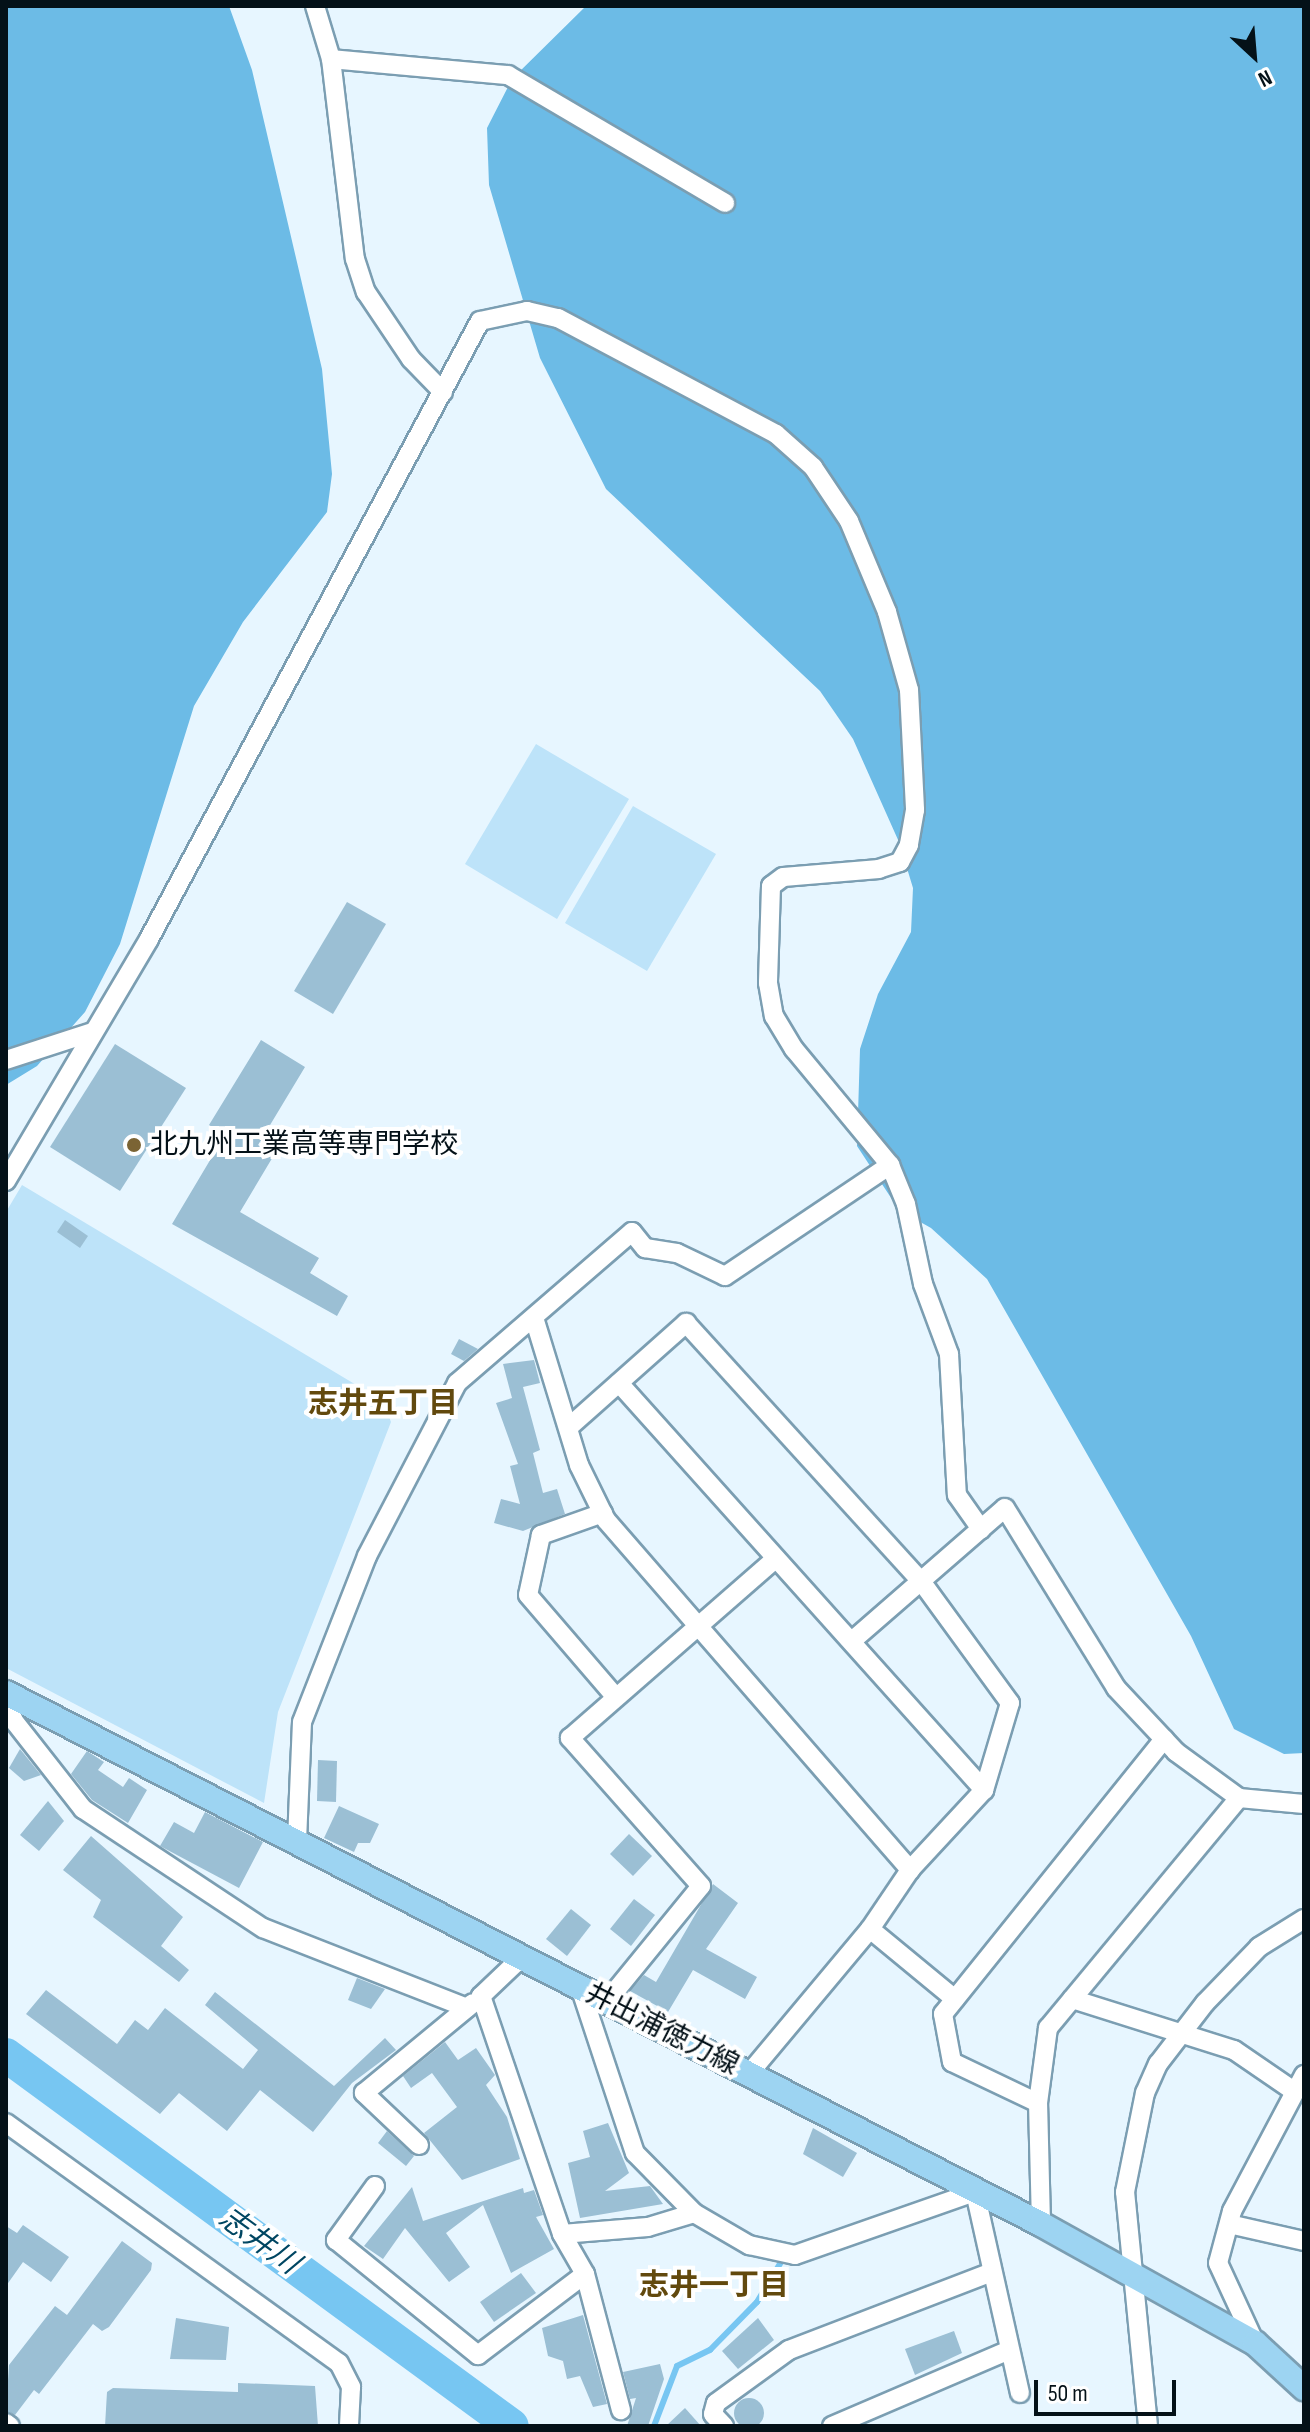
<!DOCTYPE html>
<meta charset="utf-8">
<style>
body{margin:0}
#map{position:relative;width:1310px;height:2432px;overflow:hidden;background:#e7f6ff;font-family:"Sofia Sans Condensed","Noto Sans JP",sans-serif}
div>[style]{position:absolute}
[style*='--x']{left:calc(var(--x)*1px);top:calc(var(--y)*1px);width:calc(var(--w)*1px);rotate:calc(var(--a)*1deg)}
.green>*{inset:0;background:#bde3f9}
.forest>*{inset:0;background:#6cbbe6}
.stream>*{height:6px;margin:-3px;padding:0 3px;transform-origin:3px;border-radius:3px;background:#77c6f2}
.river>*{height:34px;margin:-17px;padding:0 17px;transform-origin:17px;border-radius:17px;background:#77c6f2}
.building>*{inset:0;background:#9bbfd4}
.round{border-radius:50%}
.roads{filter:drop-shadow(2px 0 #7b9eb2) drop-shadow(-2px 0 #7b9eb2) drop-shadow(0 2px #7b9eb2) drop-shadow(0 -2px #7b9eb2)}
.minor>*{height:18px;margin:-9px;padding:0 9px;transform-origin:9px;border-radius:9px;background:#fff}
.major>*{height:24px;margin:-12px;padding:0 12px;transform-origin:12px;border-radius:12px;background:#9dd4f2}
.dots>*{width:22px;height:22px;translate:-50% -50%;box-sizing:border-box;border:4px solid #fff;border-radius:50%}
span{translate:-50% -50%;white-space:nowrap;text-align:center;line-height:1.15;-webkit-text-stroke:8px #fff;paint-order:stroke}
.poi-label{font-size:28px;color:#041118}
.left{translate:0 -50%;text-align:left}
.street-label{font-size:28px;color:#041118}
.neighbourhood-label{font-size:30px;color:#62490d;font-weight:700}
.water-label{font-size:30px;color:#004662;font-style:italic}
.frame{position:absolute;inset:0;border:8px solid #041118;pointer-events:none}
.north{position:absolute;left:1214px;top:16px;width:80px;height:80px;-webkit-text-stroke:6px #fff;paint-order:stroke;rotate:154deg;font-size:22px;font-weight:700;line-height:32px;text-align:center;color:#041118}
.north::after{content:'';display:block;margin:auto;width:28px;height:36px;background:#041118;clip-path:polygon(50% 0,100% 100%,50% 72%,0 100%)}
.scale{position:absolute;left:1034px;top:2380px;width:142px;height:36px;box-sizing:border-box;border:4px solid #041118;border-top:0;padding-left:10px;font-size:24px;line-height:28px;white-space:nowrap;color:#041118;-webkit-text-stroke:6px #fff;paint-order:stroke}
</style>
<div id="map">
<div class="green">
<div style="clip-path:polygon(536px 744px,629px 799px,557px 919px,465px 864px)"></div>
<div style="clip-path:polygon(633px 806px,716px 854px,647px 971px,565px 923px)"></div>
<div style="clip-path:polygon(22px 1185px,383px 1401px,391px 1422px,278px 1712px,264px 1803px,6px 1668px,6px 1212px)"></div>
</div>
<div class="forest">
<div style="clip-path:polygon(6px 6px,229px 6px,252px 70px,322px 369px,332px 474px,327px 512px,243px 622px,194px 706px,120px 944px,85px 1012px,37px 1066px,6px 1085px)"></div>
<div style="clip-path:polygon(586px 6px,1304px 6px,1304px 1753px,1284px 1754px,1234px 1729px,1191px 1636px,987px 1279px,931px 1228px,899px 1210px,857px 1146px,860px 1049px,878px 994px,911px 932px,913px 888px,899px 842px,853px 739px,820px 691px,606px 489px,540px 358px,489px 185px,487px 128px,512px 79px)"></div>
</div>
<div class="stream">
<div style="--x:654;--y:2426;--w:64;--a:-69"></div>
<div style="--x:677;--y:2366;--w:37;--a:-26"></div>
<div style="--x:710;--y:2350;--w:67;--a:-45.6"></div>
<div style="--x:757;--y:2302;--w:47;--a:-59"></div>
</div>
<div class="river">
<div style="--x:6;--y:2055;--w:627;--a:36.25"></div>
</div>
<div class="building">
<div style="clip-path:polygon(347px 902px,386px 924px,333px 1014px,294px 991px)"></div>
<div style="clip-path:polygon(261px 1040px,305px 1067px,258px 1145px,274px 1155px,240px 1212px,319px 1258px,310px 1273px,348px 1296px,337px 1316px,172px 1224px,225px 1135px,209px 1125px)"></div>
<div style="clip-path:polygon(115px 1044px,186px 1088px,120px 1191px,50px 1147px)"></div>
<div style="clip-path:polygon(65px 1220px,88px 1236px,80px 1248px,57px 1232px)"></div>
<div style="clip-path:polygon(459px 1339px,478px 1349px,464px 1361px,451px 1354px)"></div>
<div style="clip-path:polygon(534px 1360px,540px 1383px,523px 1387px,540px 1450px,533px 1453px,543px 1493px,557px 1489px,565px 1514px,523px 1531px,494px 1523px,501px 1499px,520px 1504px,510px 1466px,518px 1464px,496px 1403px,512px 1398px,503px 1364px)"></div>
<div style="clip-path:polygon(20px 1749px,41px 1775px,24px 1781px,9px 1768px)"></div>
<div style="clip-path:polygon(87px 1751px,104px 1762px,98px 1770px,123px 1787px,129px 1778px,147px 1790px,128px 1823px,92px 1800px,71px 1774px)"></div>
<div style="clip-path:polygon(318px 1760px,337px 1761px,336px 1802px,317px 1801px)"></div>
<div style="clip-path:polygon(48px 1801px,64px 1821px,39px 1851px,20px 1835px)"></div>
<div style="clip-path:polygon(339px 1806px,379px 1824px,370px 1843px,358px 1843px,354px 1852px,324px 1838px)"></div>
<div style="clip-path:polygon(205px 1812px,263px 1842px,239px 1888px,160px 1846px,174px 1822px,194px 1833px)"></div>
<div style="clip-path:polygon(629px 1834px,652px 1856px,633px 1876px,610px 1854px)"></div>
<div style="clip-path:polygon(91px 1836px,183px 1917px,161px 1946px,189px 1970px,179px 1982px,93px 1917px,101px 1900px,63px 1870px)"></div>
<div style="clip-path:polygon(713px 1884px,738px 1903px,706px 1949px,757px 1977px,745px 1999px,693px 1970px,668px 2012px,630px 1991px,644px 1975px,656px 1982px)"></div>
<div style="clip-path:polygon(634px 1899px,655px 1915px,631px 1946px,610px 1929px)"></div>
<div style="clip-path:polygon(571px 1909px,591px 1925px,567px 1956px,546px 1939px)"></div>
<div style="clip-path:polygon(357px 1978px,385px 1989px,371px 2009px,348px 2000px)"></div>
<div style="clip-path:polygon(46px 1990px,117px 2044px,135px 2020px,148px 2030px,165px 2008px,243px 2069px,258px 2050px,205px 2005px,215px 1992px,334px 2086px,385px 2038px,396px 2050px,352px 2083px,313px 2132px,260px 2090px,227px 2131px,179px 2093px,160px 2114px,26px 2014px)"></div>
<div style="clip-path:polygon(445px 2042px,458px 2060px,476px 2048px,495px 2075px,486px 2085px,507px 2117px,520px 2159px,462px 2180px,424px 2133px,457px 2107px,432px 2073px,411px 2088px,403px 2076px)"></div>
<div style="clip-path:polygon(608px 2123px,629px 2173px,605px 2191px,650px 2186px,663px 2204px,580px 2218px,568px 2163px,590px 2157px,583px 2131px)"></div>
<div style="clip-path:polygon(813px 2128px,857px 2153px,843px 2177px,803px 2154px)"></div>
<div style="clip-path:polygon(387px 2131px,414px 2156px,406px 2166px,378px 2143px)"></div>
<div style="clip-path:polygon(412px 2187px,423px 2221px,523px 2188px,524px 2193px,534px 2190px,543px 2215px,536px 2217px,554px 2249px,511px 2273px,483px 2205px,446px 2233px,470px 2267px,449px 2282px,405px 2228px,383px 2259px,364px 2246px)"></div>
<div style="clip-path:polygon(23px 2225px,69px 2257px,51px 2282px,23px 2262px,6px 2286px,6px 2226px,17px 2233px)"></div>
<div style="clip-path:polygon(122px 2241px,152px 2263px,151px 2270px,109px 2327px,102px 2331px,93px 2324px,39px 2394px,34px 2390px,15px 2415px,6px 2411px,9px 2365px,55px 2306px,67px 2315px)"></div>
<div style="clip-path:polygon(521px 2273px,536px 2293px,494px 2322px,480px 2302px)"></div>
<div style="clip-path:polygon(583px 2315px,607px 2404px,593px 2407px,580px 2376px,567px 2379px,563px 2361px,548px 2356px,542px 2328px)"></div>
<div style="clip-path:polygon(176px 2318px,229px 2327px,226px 2360px,170px 2359px)"></div>
<div style="clip-path:polygon(758px 2318px,774px 2340px,738px 2369px,722px 2351px)"></div>
<div style="clip-path:polygon(954px 2331px,962px 2353px,915px 2375px,905px 2349px)"></div>
<div style="clip-path:polygon(660px 2364px,664px 2379px,648px 2426px,627px 2426px,636px 2398px,630px 2399px,623px 2372px)"></div>
<div style="clip-path:polygon(238px 2383px,315px 2386px,318px 2426px,105px 2426px,107px 2392px,113px 2388px,238px 2392px)"></div>
<div class="round" style="left:734px;top:2398px;width:30px;height:30px"></div>
<div style="clip-path:polygon(685px 2408px,701px 2426px,666px 2426px)"></div>
</div>
<div class="roads">
<div class="minor">
<div style="--x:315;--y:6;--w:55;--a:73.2"></div>
<div style="--x:331;--y:59;--w:201;--a:83.2"></div>
<div style="--x:355;--y:259;--w:35;--a:72"></div>
<div style="--x:366;--y:292;--w:81;--a:56.1"></div>
<div style="--x:411;--y:359;--w:46;--a:45.9"></div>
<div style="--x:331;--y:59;--w:178;--a:5.2"></div>
<div style="--x:508;--y:75;--w:252;--a:30.5"></div>
<div style="--x:6;--y:1060;--w:90;--a:-18"></div>
<div style="--x:6;--y:1181;--w:281;--a:-59.4"></div>
<div style="--x:149;--y:939;--w:701;--a:-61.83"></div>
<div style="--x:480;--y:321;--w:48;--a:-12"></div>
<div style="--x:527;--y:311;--w:32;--a:13"></div>
<div style="--x:558;--y:318;--w:247;--a:28"></div>
<div style="--x:776;--y:434;--w:50;--a:41.7"></div>
<div style="--x:813;--y:467;--w:65;--a:56.3"></div>
<div style="--x:849;--y:521;--w:99;--a:67.3"></div>
<div style="--x:887;--y:612;--w:81;--a:74.2"></div>
<div style="--x:909;--y:690;--w:120;--a:87.1"></div>
<div style="--x:915;--y:810;--w:36;--a:100"></div>
<div style="--x:909;--y:845;--w:19;--a:118"></div>
<div style="--x:900;--y:862;--w:22;--a:162"></div>
<div style="--x:879;--y:869;--w:96;--a:175.2"></div>
<div style="--x:783;--y:877;--w:15;--a:143"></div>
<div style="--x:771;--y:886;--w:97;--a:91.8"></div>
<div style="--x:768;--y:983;--w:34;--a:80"></div>
<div style="--x:774;--y:1016;--w:39;--a:59"></div>
<div style="--x:794;--y:1049;--w:151;--a:50.4"></div>
<div style="--x:890;--y:1165;--w:42;--a:67.7"></div>
<div style="--x:906;--y:1204;--w:82;--a:78"></div>
<div style="--x:923;--y:1284;--w:75;--a:69.6"></div>
<div style="--x:949;--y:1354;--w:141;--a:86.8"></div>
<div style="--x:957;--y:1495;--w:42;--a:54.8"></div>
<div style="--x:535;--y:1321;--w:151;--a:73"></div>
<div style="--x:579;--y:1465;--w:61;--a:63.9"></div>
<div style="--x:606;--y:1520;--w:464;--a:49"></div>
<div style="--x:619;--y:1383;--w:547;--a:48.11"></div>
<div style="--x:569;--y:1427;--w:157;--a:-41.6"></div>
<div style="--x:686;--y:1323;--w:349;--a:47.7"></div>
<div style="--x:921;--y:1581;--w:151;--a:53.9"></div>
<div style="--x:1010;--y:1703;--w:91;--a:106.6"></div>
<div style="--x:984;--y:1790;--w:109;--a:132.8"></div>
<div style="--x:910;--y:1870;--w:71;--a:124.1"></div>
<div style="--x:870;--y:1929;--w:190;--a:129.9"></div>
<div style="--x:603;--y:1513;--w:66;--a:160.5"></div>
<div style="--x:541;--y:1535;--w:61;--a:102.2"></div>
<div style="--x:528;--y:1595;--w:133;--a:49.3"></div>
<div style="--x:853;--y:1640;--w:201;--a:-41"></div>
<div style="--x:1005;--y:1508;--w:211;--a:58.3"></div>
<div style="--x:1116;--y:1688;--w:88;--a:46.8"></div>
<div style="--x:1176;--y:1752;--w:78;--a:36.1"></div>
<div style="--x:1239;--y:1798;--w:65;--a:5.3"></div>
<div style="--x:6;--y:1697;--w:25;--a:72"></div>
<div style="--x:14;--y:1721;--w:112;--a:51.9"></div>
<div style="--x:83;--y:1809;--w:216;--a:33.5"></div>
<div style="--x:263;--y:1928;--w:219;--a:21.4"></div>
<div style="--x:297;--y:1841;--w:119;--a:-87.6"></div>
<div style="--x:302;--y:1722;--w:178;--a:-68.6"></div>
<div style="--x:367;--y:1556;--w:195;--a:-62.5"></div>
<div style="--x:457;--y:1383;--w:231;--a:-40.8"></div>
<div style="--x:632;--y:1232;--w:21;--a:51"></div>
<div style="--x:645;--y:1248;--w:32;--a:9"></div>
<div style="--x:677;--y:1253;--w:53;--a:25.6"></div>
<div style="--x:725;--y:1276;--w:199;--a:-33.9"></div>
<div style="--x:870;--y:1929;--w:110;--a:39.5"></div>
<div style="--x:520;--y:1959;--w:54;--a:136.5"></div>
<div style="--x:481;--y:1996;--w:251;--a:71.2"></div>
<div style="--x:562;--y:2234;--w:86;--a:-4.7"></div>
<div style="--x:648;--y:2227;--w:48;--a:-16.9"></div>
<div style="--x:580;--y:1987;--w:175;--a:71.7"></div>
<div style="--x:635;--y:2153;--w:84;--a:45.5"></div>
<div style="--x:694;--y:2213;--w:64;--a:30.2"></div>
<div style="--x:749;--y:2245;--w:47;--a:12.3"></div>
<div style="--x:795;--y:2255;--w:191;--a:-19.3"></div>
<div style="--x:975;--y:2192;--w:206;--a:77.4"></div>
<div style="--x:1072;--y:1999;--w:170;--a:17.5"></div>
<div style="--x:1234;--y:2050;--w:69;--a:34.4"></div>
<div style="--x:608;--y:2000;--w:147;--a:-50.8"></div>
<div style="--x:701;--y:1886;--w:198;--a:-131.5"></div>
<div style="--x:570;--y:1738;--w:269;--a:-41.1"></div>
<div style="--x:1038;--y:2103;--w:95;--a:-154.5"></div>
<div style="--x:952;--y:2062;--w:49;--a:-100.6"></div>
<div style="--x:943;--y:2014;--w:353;--a:-51.2"></div>
<div style="--x:6;--y:2123;--w:410;--a:35.8"></div>
<div style="--x:339;--y:2363;--w:27;--a:63"></div>
<div style="--x:351;--y:2387;--w:39;--a:93"></div>
<div style="--x:419;--y:2145;--w:76;--a:-136.6"></div>
<div style="--x:364;--y:2093;--w:141;--a:-39.5"></div>
<div style="--x:375;--y:2186;--w:67;--a:125.8"></div>
<div style="--x:336;--y:2240;--w:183;--a:39"></div>
<div style="--x:478;--y:2355;--w:134;--a:-37.1"></div>
<div style="--x:1041;--y:2224;--w:121;--a:-91.4"></div>
<div style="--x:1038;--y:2103;--w:76;--a:-82.4"></div>
<div style="--x:1048;--y:2028;--w:299;--a:-50.3"></div>
<div style="--x:1229;--y:2224;--w:77;--a:12.8"></div>
<div style="--x:562;--y:2234;--w:46;--a:60.1"></div>
<div style="--x:585;--y:2274;--w:141;--a:75.2"></div>
<div style="--x:1255;--y:2343;--w:88;--a:-114.8"></div>
<div style="--x:1218;--y:2263;--w:54;--a:-74.9"></div>
<div style="--x:1232;--y:2211;--w:154;--a:-62.1"></div>
<div style="--x:6;--y:2423;--w:5;--a:37"></div>
<div style="--x:724;--y:2426;--w:16;--a:-133"></div>
<div style="--x:713;--y:2414;--w:11;--a:-75"></div>
<div style="--x:716;--y:2403;--w:90;--a:-36"></div>
<div style="--x:789;--y:2350;--w:215;--a:-21"></div>
<div style="--x:832;--y:2426;--w:193;--a:-23.2"></div>
<div style="--x:1148;--y:2426;--w:235;--a:-95.6"></div>
<div style="--x:1125;--y:2192;--w:101;--a:-78.6"></div>
<div style="--x:1145;--y:2093;--w:32;--a:-66"></div>
<div style="--x:1158;--y:2064;--w:77;--a:-52.4"></div>
<div style="--x:1205;--y:2003;--w:78;--a:-46"></div>
<div style="--x:1259;--y:1947;--w:53;--a:-31.9"></div>
</div>
<div class="major">
<div style="--x:6;--y:1693;--w:1163;--a:27.16"></div>
<div style="--x:1041;--y:2224;--w:245;--a:29.1"></div>
<div style="--x:1255;--y:2343;--w:67;--a:42.6"></div>
</div>
</div>
<div class="dots">
<div style="left:134px;top:1145px;background:#7b6434"></div>
</div>
<div class="poi-label">
<span class="left" style="left:150px;top:1145px">北九州工業高等専門学校</span>
</div>
<div class="street-label">
<span style="left:662px;top:2030px;rotate:27deg">井出浦徳力線</span>
</div>
<div class="neighbourhood-label">
<span style="left:383px;top:1404px">志井五丁目</span>
<span style="left:714px;top:2286px">志井一丁目</span>
</div>
<div class="water-label">
<span style="left:259px;top:2241px;rotate:36deg">志井川</span>
</div>
<div class="frame"></div>
<div class="north">N</div>
<div class="scale">50 m</div>
</div>
